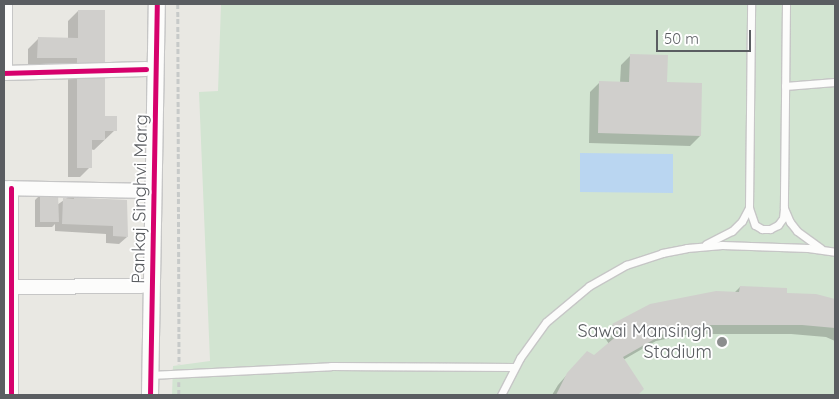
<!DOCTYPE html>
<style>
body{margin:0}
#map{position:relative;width:839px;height:399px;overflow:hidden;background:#e9e8e3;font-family:Quicksand,sans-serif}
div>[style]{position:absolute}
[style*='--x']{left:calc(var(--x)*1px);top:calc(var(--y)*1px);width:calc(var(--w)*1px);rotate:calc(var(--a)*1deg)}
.green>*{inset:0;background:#d2e4d1}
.water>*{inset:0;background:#bad6f1}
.shadow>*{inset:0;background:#0003}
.building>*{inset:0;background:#d0cfcc}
.path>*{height:2.5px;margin-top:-1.25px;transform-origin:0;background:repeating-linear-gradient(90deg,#c7cac9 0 5px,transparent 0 7.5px)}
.roads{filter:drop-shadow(1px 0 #c6c6c6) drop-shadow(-1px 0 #c6c6c6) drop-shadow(0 1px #c6c6c6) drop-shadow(0 -1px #c6c6c6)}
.service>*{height:7px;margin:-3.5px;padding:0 3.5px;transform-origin:3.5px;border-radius:3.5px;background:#fcfcfb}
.minor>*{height:14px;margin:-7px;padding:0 7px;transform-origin:7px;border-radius:7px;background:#fcfcfb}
.tertiary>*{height:16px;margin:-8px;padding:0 8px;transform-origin:8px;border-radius:8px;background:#fcfcfb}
.cycleway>*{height:5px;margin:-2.5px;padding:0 2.5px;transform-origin:2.5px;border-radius:2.5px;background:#d6006c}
.dots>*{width:14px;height:14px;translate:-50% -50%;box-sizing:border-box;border:2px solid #fff;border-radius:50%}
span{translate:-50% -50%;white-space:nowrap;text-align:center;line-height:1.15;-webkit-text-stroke:4px #fff;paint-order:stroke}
.street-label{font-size:18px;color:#5a5d61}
.poi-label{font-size:18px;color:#5a5d61}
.right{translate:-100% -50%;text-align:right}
.frame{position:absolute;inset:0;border:5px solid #5a5d61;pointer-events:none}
.scale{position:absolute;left:656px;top:30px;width:95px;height:22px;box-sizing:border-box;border:2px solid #5a5d61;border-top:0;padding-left:6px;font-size:15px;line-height:18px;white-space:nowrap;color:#5a5d61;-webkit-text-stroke:4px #fff;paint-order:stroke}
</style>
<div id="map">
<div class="green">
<div style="clip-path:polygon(221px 4px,835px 4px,835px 395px,172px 395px,173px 366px,210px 361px,199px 92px,218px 91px)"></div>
</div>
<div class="water">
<div style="clip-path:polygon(580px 153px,673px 154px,673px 193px,580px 192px)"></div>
</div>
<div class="shadow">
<div style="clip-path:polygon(78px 11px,104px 117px,115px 130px,94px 150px,90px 149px,90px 167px,80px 177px,68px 177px,68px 67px,28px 67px,28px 49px,38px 39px,68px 39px,68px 21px)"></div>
<div style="clip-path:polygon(631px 55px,666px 83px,700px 136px,690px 146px,589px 143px,590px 92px,600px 82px,620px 83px,621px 65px)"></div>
<div style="clip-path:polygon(74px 193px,84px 199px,127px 237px,119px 244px,106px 243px,106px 234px,55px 231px,55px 224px,52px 227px,35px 227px,35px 200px,40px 195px,57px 205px)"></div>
<div style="clip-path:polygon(740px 287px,786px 294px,816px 296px,835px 300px,835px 341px,826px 337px,791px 334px,690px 334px,656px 341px,623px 360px,643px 389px,636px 395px,552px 395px,558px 385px,578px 362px,594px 357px,609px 344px,603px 335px,613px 325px,734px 293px)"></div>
</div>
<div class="building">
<div style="clip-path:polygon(78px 10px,105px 10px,105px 116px,117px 116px,117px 131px,105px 131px,105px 140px,92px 140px,92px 168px,77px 168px,77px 58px,37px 58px,38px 37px,78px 38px)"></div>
<div style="clip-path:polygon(630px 54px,668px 55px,667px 82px,702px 83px,701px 136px,598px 133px,599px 81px,629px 82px)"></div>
<div style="clip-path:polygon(74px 191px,86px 192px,85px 198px,127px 200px,128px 237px,113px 236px,113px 226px,62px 224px,63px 198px,74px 199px)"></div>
<div style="clip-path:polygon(40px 193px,58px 193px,59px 222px,40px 222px)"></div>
<div style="clip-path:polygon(740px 286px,787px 288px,787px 293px,816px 294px,835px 299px,835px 328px,802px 325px,701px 325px,667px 332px,623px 357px,644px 389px,638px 395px,556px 395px,567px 373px,587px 351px,594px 355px,619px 334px,612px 324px,650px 304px,716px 291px,739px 292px)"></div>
</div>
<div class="path">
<div style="--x:178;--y:4;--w:360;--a:89.8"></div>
<div style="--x:179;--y:382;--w:13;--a:90"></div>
</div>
<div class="roads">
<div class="service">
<div style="--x:786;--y:4;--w:204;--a:90.6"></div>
<div style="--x:784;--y:208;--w:15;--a:67"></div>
<div style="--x:790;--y:222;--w:11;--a:52"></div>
<div style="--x:797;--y:231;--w:29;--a:36"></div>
<div style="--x:785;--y:86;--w:50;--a:-4.6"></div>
<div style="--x:749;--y:208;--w:18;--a:71"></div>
<div style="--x:755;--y:225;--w:8;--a:30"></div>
<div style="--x:762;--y:229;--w:8;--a:0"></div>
<div style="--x:770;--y:229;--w:9;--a:-27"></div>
<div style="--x:778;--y:225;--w:9;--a:-54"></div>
<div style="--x:783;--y:218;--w:10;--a:-84"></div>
<div style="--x:706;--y:244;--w:29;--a:-27"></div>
<div style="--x:732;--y:231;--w:14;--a:-45"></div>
<div style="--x:742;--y:221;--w:15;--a:-62"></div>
<div style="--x:749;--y:208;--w:204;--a:-89.4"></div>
<div style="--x:150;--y:375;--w:181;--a:-2.8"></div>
<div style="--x:331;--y:366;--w:183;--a:0.3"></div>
<div style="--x:501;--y:395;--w:42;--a:-62.8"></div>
<div style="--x:520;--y:358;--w:44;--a:-54.2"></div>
<div style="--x:546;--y:322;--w:56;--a:-39.9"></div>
<div style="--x:589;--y:286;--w:43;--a:-29.6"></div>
<div style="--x:626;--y:265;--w:38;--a:-18"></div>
<div style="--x:662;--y:253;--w:25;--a:-11"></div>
<div style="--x:687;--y:248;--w:35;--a:-5"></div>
<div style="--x:722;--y:245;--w:86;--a:2"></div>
<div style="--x:808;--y:248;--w:27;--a:8"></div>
</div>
<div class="minor">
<div style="--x:5;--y:4;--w:69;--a:90"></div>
<div style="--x:4;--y:73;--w:142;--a:-1.6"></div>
<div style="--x:4;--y:188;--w:140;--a:1.2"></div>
<div style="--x:11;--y:188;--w:207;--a:90"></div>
<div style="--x:4;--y:287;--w:137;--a:-0.4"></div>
</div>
<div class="tertiary">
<div style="--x:150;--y:395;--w:391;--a:-89"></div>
</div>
</div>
<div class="cycleway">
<div style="--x:4;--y:73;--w:142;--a:-1.6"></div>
<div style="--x:11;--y:188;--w:207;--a:90"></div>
<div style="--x:150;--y:395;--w:391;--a:-89"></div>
</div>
<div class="dots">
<div style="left:722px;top:342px;background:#8c8e8e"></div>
</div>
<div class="street-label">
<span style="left:140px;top:199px;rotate:-89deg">Pankaj Singhvi Marg</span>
</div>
<div class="poi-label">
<span class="right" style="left:712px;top:342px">Sawai Mansingh<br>Stadium</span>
</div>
<div class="frame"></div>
<div class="scale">50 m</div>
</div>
